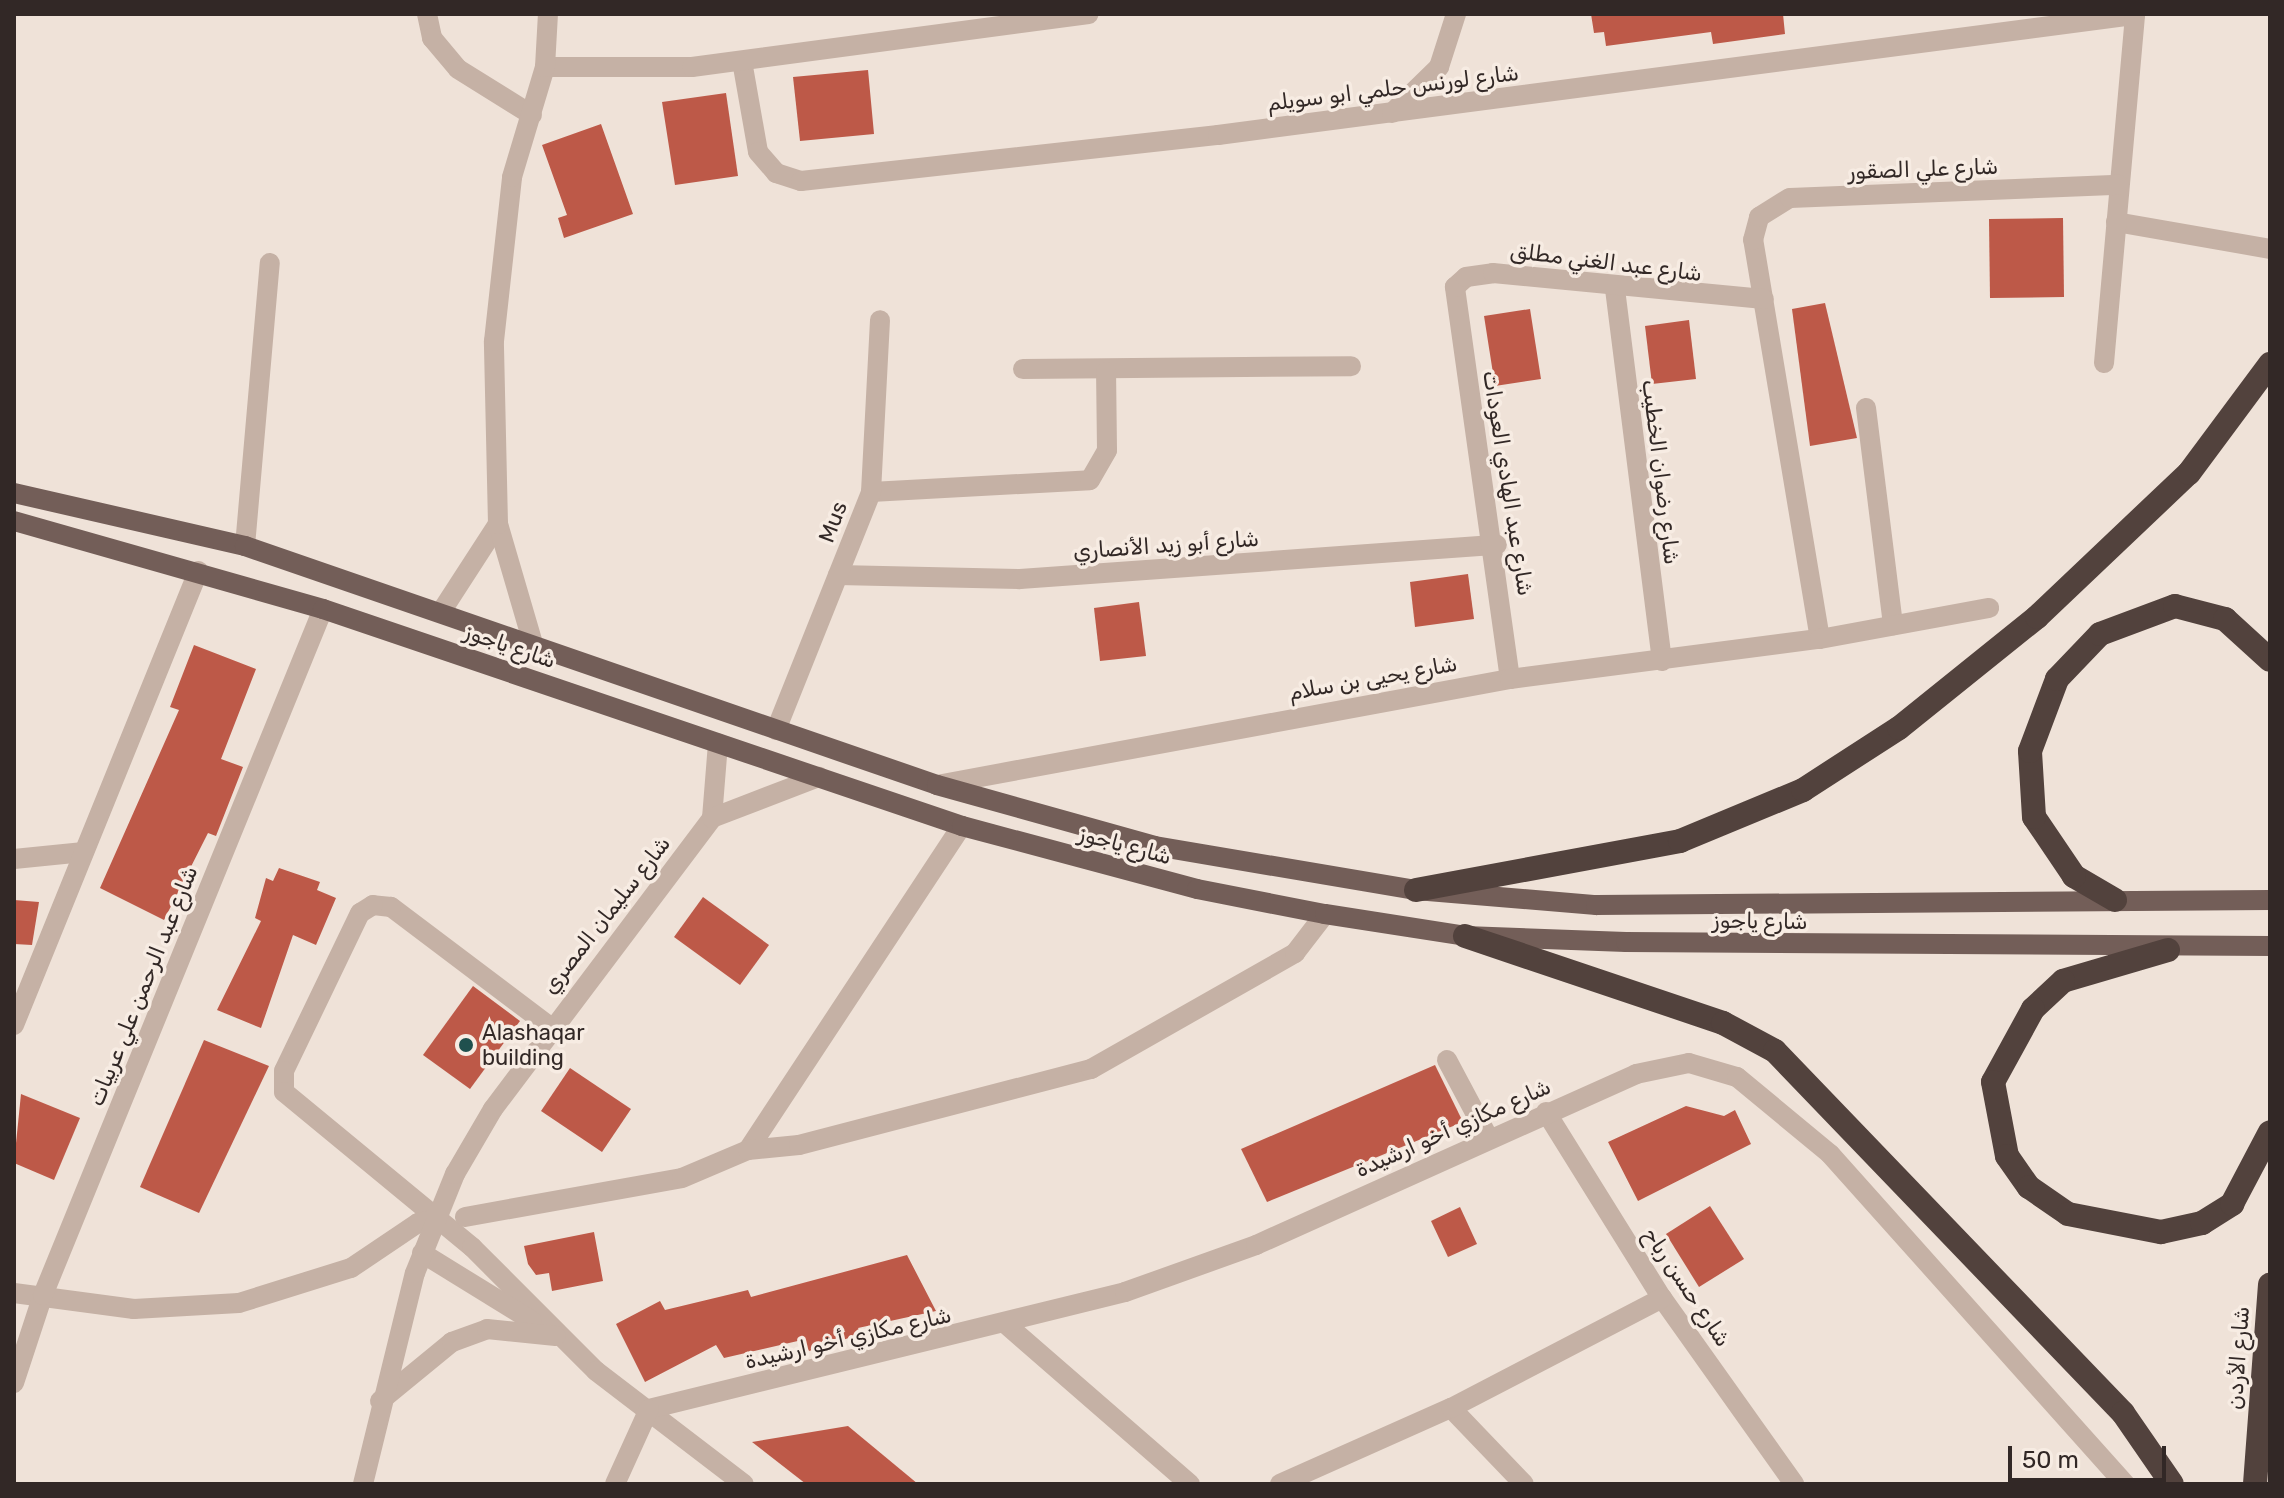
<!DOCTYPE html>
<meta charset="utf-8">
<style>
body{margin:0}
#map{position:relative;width:2284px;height:1498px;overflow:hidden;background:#efe2d8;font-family:Rubik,"Noto Sans Arabic",sans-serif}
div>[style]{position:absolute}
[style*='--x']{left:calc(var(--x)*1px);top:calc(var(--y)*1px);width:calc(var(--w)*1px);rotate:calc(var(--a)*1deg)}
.building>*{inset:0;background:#bd5948}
.minor>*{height:20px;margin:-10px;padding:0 10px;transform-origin:10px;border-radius:10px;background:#c5b1a5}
.major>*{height:20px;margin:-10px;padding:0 10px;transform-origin:10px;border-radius:10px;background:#735e58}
.highway>*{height:24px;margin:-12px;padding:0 12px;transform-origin:12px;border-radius:12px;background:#52423d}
.dots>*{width:22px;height:22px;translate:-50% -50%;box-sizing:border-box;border:4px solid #f7ece3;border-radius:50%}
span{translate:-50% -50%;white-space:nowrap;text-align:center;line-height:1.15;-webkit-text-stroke:7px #f7ece3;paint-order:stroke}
.street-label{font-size:22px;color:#322826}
.poi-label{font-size:22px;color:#322826}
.left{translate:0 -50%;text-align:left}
.frame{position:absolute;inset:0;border:16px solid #322826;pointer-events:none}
.scale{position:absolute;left:2008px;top:1446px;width:158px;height:36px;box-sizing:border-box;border:4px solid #322826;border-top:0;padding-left:10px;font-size:24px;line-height:28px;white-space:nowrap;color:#322826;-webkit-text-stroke:6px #f7ece3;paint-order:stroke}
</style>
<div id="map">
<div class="building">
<div style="clip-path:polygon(1591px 14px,1783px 14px,1785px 34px,1713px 44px,1711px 32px,1606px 46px,1604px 32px,1594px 33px)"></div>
<div style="clip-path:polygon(868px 70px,874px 134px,800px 141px,793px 77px)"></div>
<div style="clip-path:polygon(726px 93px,738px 176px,675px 185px,662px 102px)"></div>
<div style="clip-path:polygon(601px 124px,633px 214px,564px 238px,558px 218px,567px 215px,542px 145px)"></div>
<div style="clip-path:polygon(2063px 218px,2064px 297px,1990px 298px,1989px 219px)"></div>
<div style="clip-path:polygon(1825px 303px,1857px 438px,1810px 446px,1792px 309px)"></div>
<div style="clip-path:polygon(1530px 309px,1541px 379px,1495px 386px,1484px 316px)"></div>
<div style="clip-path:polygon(1689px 320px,1696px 379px,1652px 384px,1645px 326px)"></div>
<div style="clip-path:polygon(1468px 574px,1474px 619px,1415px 627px,1410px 582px)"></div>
<div style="clip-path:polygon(1139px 602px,1146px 656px,1100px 661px,1094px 608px)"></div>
<div style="clip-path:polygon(194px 645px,256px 669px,221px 759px,243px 767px,216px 836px,208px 833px,164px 920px,100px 888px,179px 710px,170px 707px)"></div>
<div style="clip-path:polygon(279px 868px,320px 882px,317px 890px,336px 898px,316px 945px,293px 935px,261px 1028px,217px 1010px,261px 921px,255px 918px,266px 878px,273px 881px)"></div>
<div style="clip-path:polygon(703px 897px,769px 945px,740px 985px,674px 937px)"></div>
<div style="clip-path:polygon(14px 900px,39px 902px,32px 945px,14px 944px)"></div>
<div style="clip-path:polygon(473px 986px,520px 1021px,470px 1089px,423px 1055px)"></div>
<div style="clip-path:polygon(204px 1040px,269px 1066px,199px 1213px,140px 1187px)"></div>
<div style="clip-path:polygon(1435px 1065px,1463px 1122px,1267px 1202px,1241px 1149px)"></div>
<div style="clip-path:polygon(570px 1068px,631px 1109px,602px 1152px,541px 1111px)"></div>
<div style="clip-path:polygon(21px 1094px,80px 1118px,54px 1180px,14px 1163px)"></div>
<div style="clip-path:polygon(1686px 1106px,1724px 1116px,1735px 1110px,1751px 1144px,1638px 1201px,1608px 1142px)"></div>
<div style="clip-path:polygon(1710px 1206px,1744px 1259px,1699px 1287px,1666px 1234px)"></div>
<div style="clip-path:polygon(1460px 1207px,1477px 1244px,1448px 1257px,1431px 1221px)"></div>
<div style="clip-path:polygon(594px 1232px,603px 1281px,552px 1291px,549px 1273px,536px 1275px,528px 1264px,524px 1246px)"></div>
<div style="clip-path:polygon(907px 1255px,936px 1311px,858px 1328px,861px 1334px,809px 1351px,802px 1340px,724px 1358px,716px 1345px,645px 1382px,616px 1324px,660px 1301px,665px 1310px,748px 1290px,751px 1297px)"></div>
<div style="clip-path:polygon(848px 1426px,918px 1484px,806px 1484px,752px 1442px)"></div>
</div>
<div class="minor">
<div style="--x:427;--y:14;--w:25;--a:78"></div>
<div style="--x:432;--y:38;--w:40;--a:50"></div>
<div style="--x:458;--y:69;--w:87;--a:31.9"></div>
<div style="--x:742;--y:61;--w:92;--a:80"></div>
<div style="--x:758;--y:152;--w:28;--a:49"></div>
<div style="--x:776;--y:173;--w:26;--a:18"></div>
<div style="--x:801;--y:181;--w:420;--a:-6.3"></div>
<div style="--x:1218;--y:135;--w:925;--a:-7.46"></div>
<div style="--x:545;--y:67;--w:147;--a:0"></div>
<div style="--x:692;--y:67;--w:400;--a:-7.6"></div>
<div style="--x:1392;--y:113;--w:66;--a:-44.4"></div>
<div style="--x:1439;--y:67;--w:56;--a:-72.2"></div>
<div style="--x:2116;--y:222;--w:156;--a:9.9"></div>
<div style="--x:1615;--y:289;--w:375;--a:82.8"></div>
<div style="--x:2104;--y:363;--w:350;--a:-84.9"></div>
<div style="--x:1023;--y:369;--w:328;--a:-0.5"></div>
<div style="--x:1866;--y:408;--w:219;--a:82.9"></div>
<div style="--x:871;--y:492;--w:219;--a:-3.1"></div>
<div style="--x:1090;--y:480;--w:34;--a:-60"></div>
<div style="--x:1107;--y:450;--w:78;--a:-90.7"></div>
<div style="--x:245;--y:546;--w:284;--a:-85"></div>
<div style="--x:838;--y:575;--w:182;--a:1.3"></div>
<div style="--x:1020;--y:579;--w:478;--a:-4.1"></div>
<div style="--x:441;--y:612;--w:105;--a:-57.1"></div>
<div style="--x:1820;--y:639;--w:405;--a:-99.5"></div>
<div style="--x:1753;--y:240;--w:24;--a:-75"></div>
<div style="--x:1759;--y:217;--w:36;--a:-32"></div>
<div style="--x:1790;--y:198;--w:329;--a:-2.3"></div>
<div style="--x:534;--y:647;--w:128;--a:-106.3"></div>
<div style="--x:498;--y:524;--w:183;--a:-91.3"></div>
<div style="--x:494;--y:341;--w:165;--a:-83.7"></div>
<div style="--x:512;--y:177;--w:115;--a:-73.3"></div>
<div style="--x:545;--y:67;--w:53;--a:-86.8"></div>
<div style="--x:1510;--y:679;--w:396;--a:-98"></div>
<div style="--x:1455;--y:287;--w:15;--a:-42"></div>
<div style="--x:1466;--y:277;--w:27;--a:-8"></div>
<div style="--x:1493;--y:273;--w:272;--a:5.5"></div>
<div style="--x:776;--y:730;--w:256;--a:-68.2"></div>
<div style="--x:871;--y:492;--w:172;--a:-87"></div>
<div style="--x:937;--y:785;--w:583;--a:-10.48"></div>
<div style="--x:1510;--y:679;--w:313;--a:-7.4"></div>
<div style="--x:1820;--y:639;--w:172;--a:-10.4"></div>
<div style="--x:712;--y:818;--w:75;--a:-85.4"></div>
<div style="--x:14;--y:859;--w:70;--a:-5.7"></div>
<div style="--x:14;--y:1025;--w:490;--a:-67.9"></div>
<div style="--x:549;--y:1026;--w:198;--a:-143"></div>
<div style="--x:391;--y:907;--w:18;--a:-174"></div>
<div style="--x:373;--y:905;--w:15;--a:148"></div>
<div style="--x:360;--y:913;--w:175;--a:115.7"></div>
<div style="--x:284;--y:1071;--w:21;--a:90"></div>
<div style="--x:284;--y:1092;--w:244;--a:39.5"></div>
<div style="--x:472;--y:1247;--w:175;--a:45"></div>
<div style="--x:596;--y:1371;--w:186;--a:37.4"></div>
<div style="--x:1447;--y:1060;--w:87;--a:62"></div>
<div style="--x:1546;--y:1112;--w:219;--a:58.1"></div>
<div style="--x:1662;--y:1298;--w:228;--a:54.6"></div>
<div style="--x:748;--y:1150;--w:388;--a:-56.6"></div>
<div style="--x:465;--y:1217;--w:220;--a:-10.2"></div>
<div style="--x:682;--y:1178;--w:72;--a:-23"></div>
<div style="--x:748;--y:1150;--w:51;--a:-5.6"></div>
<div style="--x:799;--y:1145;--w:302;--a:-14.6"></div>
<div style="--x:1091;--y:1069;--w:235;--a:-29.6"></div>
<div style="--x:1295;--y:953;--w:49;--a:-52.4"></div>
<div style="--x:422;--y:1253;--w:129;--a:31.7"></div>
<div style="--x:14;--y:1293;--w:121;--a:7.6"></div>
<div style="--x:134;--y:1309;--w:105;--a:-3.3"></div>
<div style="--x:239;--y:1303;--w:117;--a:-17.4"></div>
<div style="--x:351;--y:1268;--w:81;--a:-33.9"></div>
<div style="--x:418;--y:1223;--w:19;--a:-12"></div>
<div style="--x:1008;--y:1326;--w:241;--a:41"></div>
<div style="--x:14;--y:1383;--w:93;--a:-71.8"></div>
<div style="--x:43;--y:1295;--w:741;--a:-67.8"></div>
<div style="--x:380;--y:1401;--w:93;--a:-39.3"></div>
<div style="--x:452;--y:1342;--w:37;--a:-20"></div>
<div style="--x:487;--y:1329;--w:69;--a:5.8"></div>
<div style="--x:1451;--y:1408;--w:105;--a:46.2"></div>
<div style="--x:649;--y:1409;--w:490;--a:-13.8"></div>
<div style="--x:1125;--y:1292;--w:139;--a:-19.7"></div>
<div style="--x:1256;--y:1245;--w:417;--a:-24.2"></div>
<div style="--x:1636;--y:1074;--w:54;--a:-11.7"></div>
<div style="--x:1689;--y:1063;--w:50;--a:16.3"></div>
<div style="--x:1737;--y:1077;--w:121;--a:39.6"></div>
<div style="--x:1830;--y:1154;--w:443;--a:48.2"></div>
<div style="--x:363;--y:1484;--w:217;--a:-76.2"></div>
<div style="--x:415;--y:1273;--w:107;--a:-68"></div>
<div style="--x:455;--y:1174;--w:75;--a:-59.7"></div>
<div style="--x:493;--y:1109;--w:364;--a:-53"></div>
<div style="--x:712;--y:818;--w:115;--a:-21"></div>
<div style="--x:615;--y:1484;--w:82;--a:-65.6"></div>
<div style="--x:1280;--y:1484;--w:187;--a:-24"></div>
<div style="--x:1451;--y:1408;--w:238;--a:-27.5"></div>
</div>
<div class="major">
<div style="--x:14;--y:493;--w:237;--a:12.9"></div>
<div style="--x:245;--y:546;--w:732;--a:19.05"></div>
<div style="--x:937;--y:785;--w:226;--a:15.6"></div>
<div style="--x:1155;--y:846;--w:265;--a:9.6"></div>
<div style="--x:1416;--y:890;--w:181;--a:4.8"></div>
<div style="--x:1596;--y:905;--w:674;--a:-0.43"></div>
<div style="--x:14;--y:521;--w:321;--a:15.9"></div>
<div style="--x:323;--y:609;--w:675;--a:18.76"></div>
<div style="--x:962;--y:826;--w:243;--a:15"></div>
<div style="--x:1197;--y:889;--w:130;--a:11.1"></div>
<div style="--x:1325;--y:914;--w:142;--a:8.9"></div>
<div style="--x:1465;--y:936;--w:161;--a:2.1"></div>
<div style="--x:1626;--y:942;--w:644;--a:0.36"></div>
</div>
<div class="highway">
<div style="--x:1416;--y:890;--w:269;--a:-10.5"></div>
<div style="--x:1680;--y:841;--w:133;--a:-22.5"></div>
<div style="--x:1803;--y:790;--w:114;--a:-32.9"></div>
<div style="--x:1899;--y:728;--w:177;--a:-38.8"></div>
<div style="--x:2037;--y:617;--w:209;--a:-43.5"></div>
<div style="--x:2189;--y:473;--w:136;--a:-53.4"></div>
<div style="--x:2115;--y:900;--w:48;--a:-149.7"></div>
<div style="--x:2074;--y:876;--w:71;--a:-124.1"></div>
<div style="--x:2034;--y:817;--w:66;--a:-93.5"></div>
<div style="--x:2030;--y:751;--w:77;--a:-69.4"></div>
<div style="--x:2057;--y:679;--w:62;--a:-46.3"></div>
<div style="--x:2100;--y:634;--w:80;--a:-20.5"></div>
<div style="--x:2175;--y:606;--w:52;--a:14.6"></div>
<div style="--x:2225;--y:619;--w:61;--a:42.3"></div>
<div style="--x:1465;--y:936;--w:272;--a:18.6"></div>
<div style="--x:1723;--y:1023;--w:59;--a:28.3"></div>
<div style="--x:1775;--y:1051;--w:502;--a:46.13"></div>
<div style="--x:2123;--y:1413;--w:86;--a:55.4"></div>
<div style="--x:2168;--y:950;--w:109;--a:163.6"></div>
<div style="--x:2063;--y:981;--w:41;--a:137"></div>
<div style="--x:2033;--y:1009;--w:83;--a:118.7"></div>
<div style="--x:1993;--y:1082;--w:75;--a:79.3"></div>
<div style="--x:2007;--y:1156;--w:38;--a:55"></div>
<div style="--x:2029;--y:1187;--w:47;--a:34.7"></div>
<div style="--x:2068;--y:1214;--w:95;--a:11"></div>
<div style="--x:2161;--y:1232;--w:42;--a:-12.4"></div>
<div style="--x:2202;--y:1223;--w:36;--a:-32"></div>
<div style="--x:2232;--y:1204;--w:81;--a:-62.2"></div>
<div style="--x:2255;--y:1484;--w:200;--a:-85.7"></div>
</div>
<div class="dots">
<div style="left:466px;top:1045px;background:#1f504e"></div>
</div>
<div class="street-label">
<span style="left:1393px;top:88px;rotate:-7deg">شارع لورنس حلمي ابو سويلم</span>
<span style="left:1923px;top:169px;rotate:-2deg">شارع علي الصقور</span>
<span style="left:1606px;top:262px;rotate:7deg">شارع عبد الغني مطلق</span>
<span style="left:1661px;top:472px;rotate:83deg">شارع رضوان الخطيب</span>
<span style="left:1508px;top:483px;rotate:81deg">شارع عبد الهادي العودات</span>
<span style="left:833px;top:522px;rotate:-69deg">Mus</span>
<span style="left:1166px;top:545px;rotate:-4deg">شارع أبو زيد الأنصاري</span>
<span style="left:510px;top:646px;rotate:19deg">شارع ياجوز</span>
<span style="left:1373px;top:678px;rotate:-10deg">شارع يحيى بن سلام</span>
<span style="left:1125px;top:845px;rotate:15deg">شارع ياجوز</span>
<span style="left:606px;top:915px;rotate:-52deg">شارع سليمان المصري</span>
<span style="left:1760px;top:921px;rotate:1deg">شارع ياجوز</span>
<span style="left:143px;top:986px;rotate:-68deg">شارع عبد الرحمن علي عربيات</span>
<span style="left:1453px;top:1128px;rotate:-24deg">شارع مكازي أخو ارشيدة</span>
<span style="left:1687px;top:1287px;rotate:56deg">شارع حسن رباح</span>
<span style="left:848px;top:1338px;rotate:-13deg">شارع مكازي أخو ارشيدة</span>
<span style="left:2238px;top:1358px;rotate:-86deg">شارع الأردن</span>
</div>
<div class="poi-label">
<span class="left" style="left:482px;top:1045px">Alashaqar<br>building</span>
</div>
<div class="frame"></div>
<div class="scale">50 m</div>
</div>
